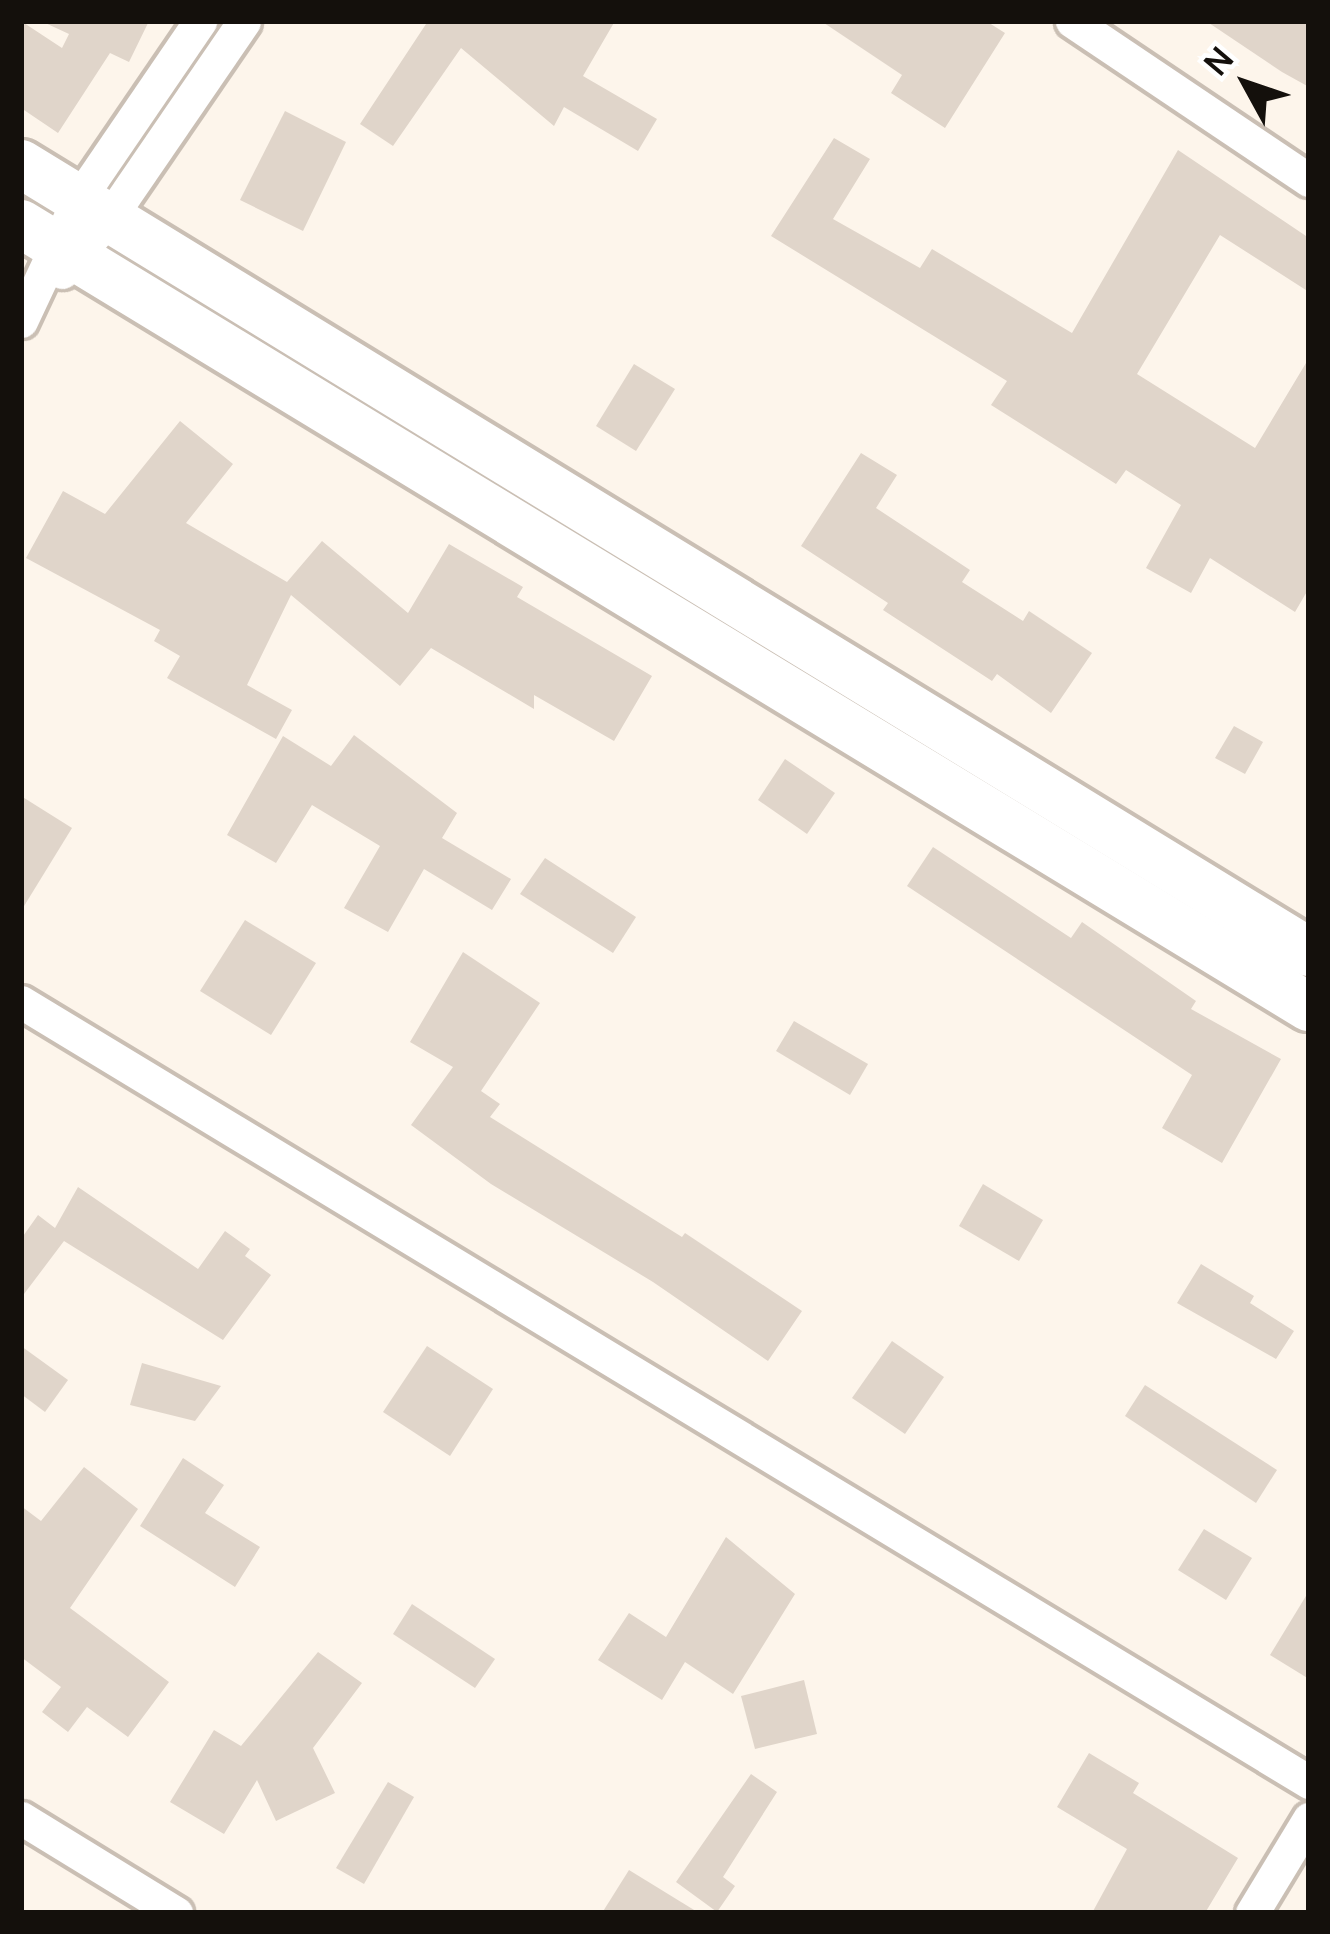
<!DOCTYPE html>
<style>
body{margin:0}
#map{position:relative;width:1330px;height:1934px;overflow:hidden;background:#fdf5eb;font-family:Manrope,sans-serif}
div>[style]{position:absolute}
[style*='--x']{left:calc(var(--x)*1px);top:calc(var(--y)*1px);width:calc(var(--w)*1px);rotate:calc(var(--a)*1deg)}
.building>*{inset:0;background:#e0d5ca}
.roads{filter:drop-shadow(3px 0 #cabfb4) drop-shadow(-3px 0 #cabfb4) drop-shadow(0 3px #cabfb4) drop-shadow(0 -3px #cabfb4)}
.street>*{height:33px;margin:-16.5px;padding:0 16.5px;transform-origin:16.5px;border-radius:16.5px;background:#fff}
.secondary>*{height:48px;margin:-24px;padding:0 24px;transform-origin:24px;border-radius:24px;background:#fff}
span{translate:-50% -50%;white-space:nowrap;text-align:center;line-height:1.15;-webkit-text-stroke:9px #fff;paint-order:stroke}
.frame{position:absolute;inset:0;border:24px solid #14100c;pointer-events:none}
.north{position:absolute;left:1186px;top:24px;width:120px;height:120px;-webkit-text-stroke:9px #fff;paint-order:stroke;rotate:310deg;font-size:33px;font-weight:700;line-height:48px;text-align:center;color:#14100c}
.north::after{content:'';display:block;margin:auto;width:42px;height:54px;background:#14100c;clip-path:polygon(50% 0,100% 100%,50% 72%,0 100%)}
</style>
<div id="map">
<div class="building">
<div style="clip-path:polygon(21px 21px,62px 48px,69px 34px,41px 21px,149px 21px,129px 62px,110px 53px,58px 133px,21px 108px)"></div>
<div style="clip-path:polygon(428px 21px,615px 21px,583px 76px,657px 119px,638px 151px,564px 107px,554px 126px,461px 48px,393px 146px,360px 124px)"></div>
<div style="clip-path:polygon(821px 21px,986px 21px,1005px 33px,945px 128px,891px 93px,902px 75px)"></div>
<div style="clip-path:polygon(1206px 21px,1309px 21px,1309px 87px,1282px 72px)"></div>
<div style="clip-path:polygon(285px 111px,346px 142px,303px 231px,240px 200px)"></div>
<div style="clip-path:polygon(834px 138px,870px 159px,833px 219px,920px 268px,932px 249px,1072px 333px,1178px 150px,1309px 238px,1309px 292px,1220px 235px,1137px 374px,1255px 448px,1309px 358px,1309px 588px,1295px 612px,1210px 558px,1191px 593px,1146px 568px,1181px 505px,1126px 470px,1116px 484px,991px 405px,1007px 381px,771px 236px)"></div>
<div style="clip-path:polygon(634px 364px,675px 389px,636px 451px,596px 426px)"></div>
<div style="clip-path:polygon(180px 421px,233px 464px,186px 523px,287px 582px,322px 541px,408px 613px,449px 544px,523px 587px,517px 597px,652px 676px,614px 741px,534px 695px,534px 709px,431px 648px,400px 686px,291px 595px,247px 685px,292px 710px,276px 739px,167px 678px,180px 656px,154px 641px,160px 630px,26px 558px,63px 491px,105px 514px)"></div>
<div style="clip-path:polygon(861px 453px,897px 475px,876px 508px,970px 570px,962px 582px,1023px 621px,1029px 611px,1092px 653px,1051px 713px,997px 674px,992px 681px,883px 610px,888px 603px,801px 546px)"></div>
<div style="clip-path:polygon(1234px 726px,1263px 742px,1245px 774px,1215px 758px)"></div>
<div style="clip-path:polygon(354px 735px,457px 813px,442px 838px,511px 879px,492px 910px,424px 869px,388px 932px,344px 908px,380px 846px,312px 805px,276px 863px,227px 835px,283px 736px,331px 766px)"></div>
<div style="clip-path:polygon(785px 759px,835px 793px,807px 834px,758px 800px)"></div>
<div style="clip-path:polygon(21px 796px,72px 828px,21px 911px)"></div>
<div style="clip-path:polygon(933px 847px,1071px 938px,1082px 922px,1196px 1001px,1191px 1009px,1281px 1059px,1222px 1163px,1162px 1128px,1192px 1075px,907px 886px)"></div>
<div style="clip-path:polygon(545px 858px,636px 917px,613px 953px,520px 894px)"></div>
<div style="clip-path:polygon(245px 920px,316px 963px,271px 1035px,200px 991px)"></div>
<div style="clip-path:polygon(463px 952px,540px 1003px,481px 1091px,500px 1104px,490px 1117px,682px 1237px,685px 1233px,802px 1311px,768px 1361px,653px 1282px,491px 1184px,411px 1125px,453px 1067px,410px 1042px)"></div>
<div style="clip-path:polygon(794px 1021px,868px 1064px,850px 1095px,776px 1051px)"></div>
<div style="clip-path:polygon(983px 1184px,1043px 1220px,1019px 1261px,959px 1226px)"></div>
<div style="clip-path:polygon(78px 1187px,198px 1269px,225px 1231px,250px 1249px,245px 1256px,271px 1275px,223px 1340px,64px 1241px,21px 1298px,21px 1239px,38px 1215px,55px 1228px)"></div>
<div style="clip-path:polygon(1201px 1264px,1254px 1296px,1250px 1303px,1294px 1331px,1276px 1359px,1177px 1303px)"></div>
<div style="clip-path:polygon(892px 1341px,944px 1377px,905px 1434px,852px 1398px)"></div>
<div style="clip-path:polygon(21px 1346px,68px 1380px,45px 1412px,21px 1394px)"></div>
<div style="clip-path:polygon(427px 1346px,493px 1389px,450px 1456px,383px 1412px)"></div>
<div style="clip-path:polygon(142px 1363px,221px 1386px,195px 1421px,130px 1405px)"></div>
<div style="clip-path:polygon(1145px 1385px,1277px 1470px,1256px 1503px,1125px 1416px)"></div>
<div style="clip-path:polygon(183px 1458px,224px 1485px,205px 1513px,260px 1547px,235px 1587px,140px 1526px)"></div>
<div style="clip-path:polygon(84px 1467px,138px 1509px,70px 1608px,169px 1682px,128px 1737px,87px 1707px,68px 1732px,42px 1712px,61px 1687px,21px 1657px,21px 1506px,41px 1521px)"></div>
<div style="clip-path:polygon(1204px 1529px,1252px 1558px,1226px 1600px,1178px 1570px)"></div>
<div style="clip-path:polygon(726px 1537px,795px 1594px,733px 1694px,685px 1662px,662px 1700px,598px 1660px,629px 1613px,666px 1637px)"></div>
<div style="clip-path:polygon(1309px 1591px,1309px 1679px,1270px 1655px)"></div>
<div style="clip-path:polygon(412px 1604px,495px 1659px,475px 1688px,393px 1634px)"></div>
<div style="clip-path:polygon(318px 1652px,362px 1683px,313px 1748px,335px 1793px,276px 1821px,257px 1780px,224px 1834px,170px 1802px,214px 1730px,241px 1746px)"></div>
<div style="clip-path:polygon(804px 1680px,817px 1734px,755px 1749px,741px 1696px)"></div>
<div style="clip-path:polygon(1089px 1753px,1139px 1783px,1133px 1793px,1238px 1858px,1205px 1913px,1092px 1913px,1127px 1849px,1057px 1807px)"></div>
<div style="clip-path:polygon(751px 1774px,777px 1792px,723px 1877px,735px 1886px,717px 1912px,676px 1882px)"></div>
<div style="clip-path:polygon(388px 1782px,414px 1797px,364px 1884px,336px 1868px)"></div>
<div style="clip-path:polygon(629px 1870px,699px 1913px,602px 1913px)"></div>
</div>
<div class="roads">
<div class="street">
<div style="--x:1072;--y:21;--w:285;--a:33.9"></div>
<div style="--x:62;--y:272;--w:73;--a:-48.9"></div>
<div style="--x:110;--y:217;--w:237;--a:-55.6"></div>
<div style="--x:21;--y:321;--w:134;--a:-64.8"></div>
<div style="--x:78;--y:200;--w:217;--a:-55.7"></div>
<div style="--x:21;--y:1002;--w:1506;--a:31.2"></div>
<div style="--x:21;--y:1818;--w:182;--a:31.5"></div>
<div style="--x:1252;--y:1913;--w:110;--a:-58.8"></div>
</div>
<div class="secondary">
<div style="--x:21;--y:164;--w:1510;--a:31.46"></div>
<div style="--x:21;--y:224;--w:1507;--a:31.3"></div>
</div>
</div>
<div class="frame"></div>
<div class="north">N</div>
</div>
